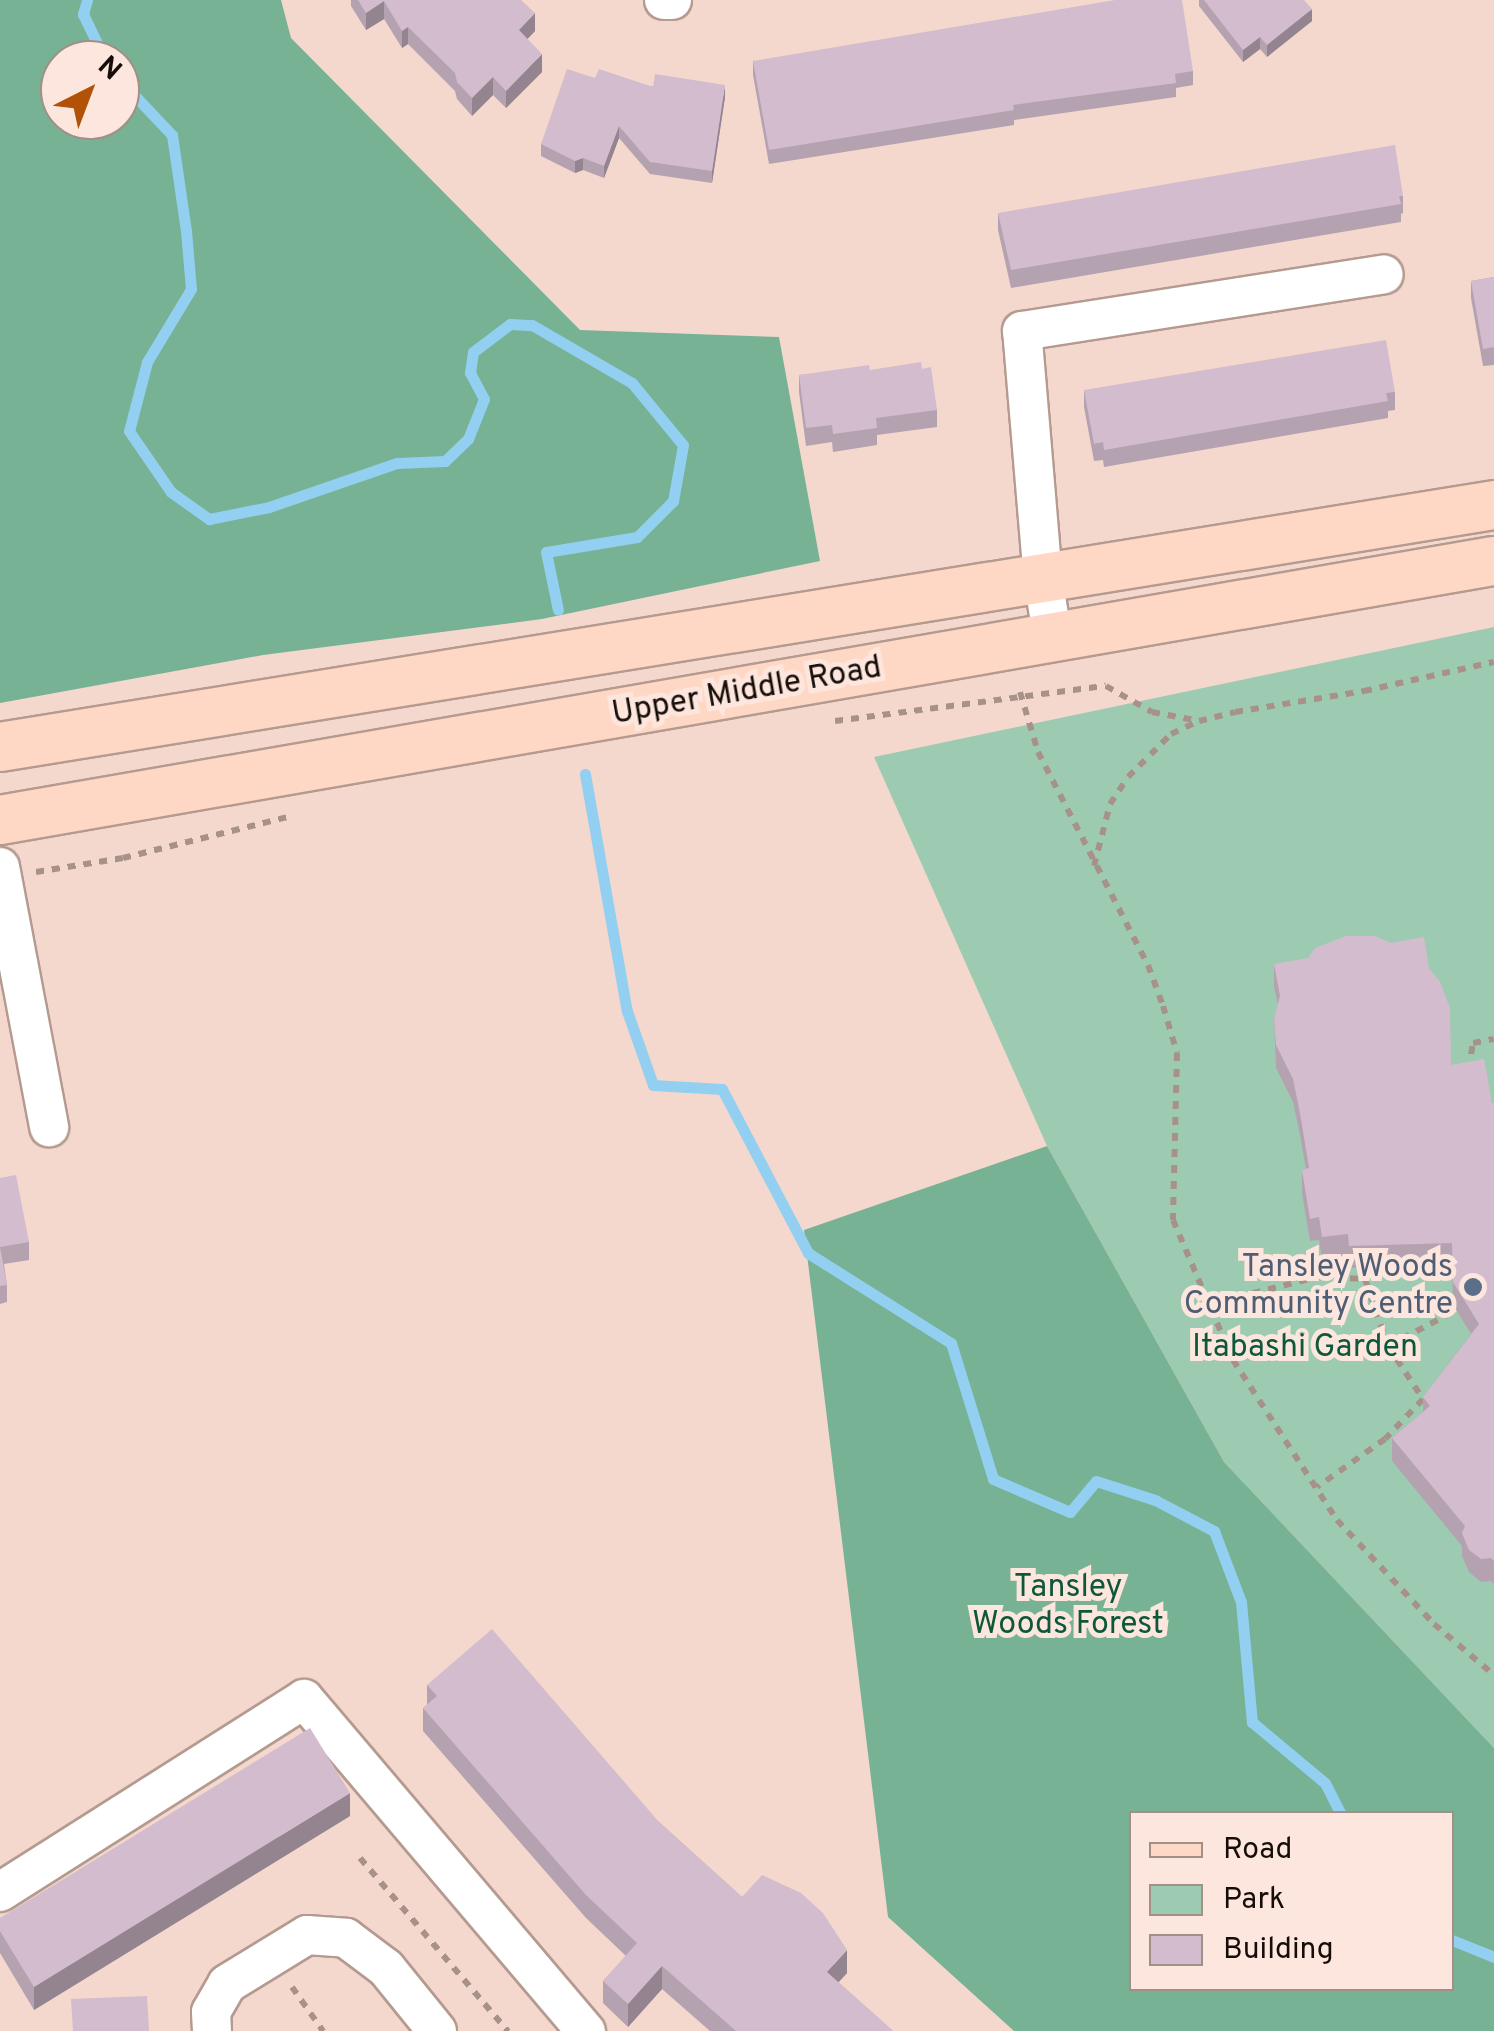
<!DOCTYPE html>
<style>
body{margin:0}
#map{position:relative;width:1494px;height:2031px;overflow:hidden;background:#f4d8cd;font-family:Overpass,sans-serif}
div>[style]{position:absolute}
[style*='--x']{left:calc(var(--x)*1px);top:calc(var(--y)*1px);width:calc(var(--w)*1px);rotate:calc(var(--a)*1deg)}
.green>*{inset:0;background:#9dcbb2}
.forest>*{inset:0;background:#76b293}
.stream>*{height:11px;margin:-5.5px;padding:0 5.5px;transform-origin:5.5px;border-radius:5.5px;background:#93cff0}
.path>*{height:6px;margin-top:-3px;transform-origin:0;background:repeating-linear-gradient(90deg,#a79289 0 8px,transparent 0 16px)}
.roads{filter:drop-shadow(2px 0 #b49a8f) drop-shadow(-2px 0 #b49a8f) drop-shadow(0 2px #b49a8f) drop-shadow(0 -2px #b49a8f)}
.minor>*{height:38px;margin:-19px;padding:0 19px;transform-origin:19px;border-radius:19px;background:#fff}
.major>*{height:48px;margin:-24px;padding:0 24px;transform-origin:24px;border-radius:24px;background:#fed8c5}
.wall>*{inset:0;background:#b5a2b0}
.shaded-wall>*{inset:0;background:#948490}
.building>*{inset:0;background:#d3bccd}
.dots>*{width:28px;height:28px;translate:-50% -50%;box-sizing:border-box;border:5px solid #fde6dd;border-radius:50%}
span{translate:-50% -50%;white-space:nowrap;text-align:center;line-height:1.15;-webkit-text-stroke:10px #fde6dd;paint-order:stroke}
.street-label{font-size:32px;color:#160d09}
.service-label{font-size:32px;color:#4e5e75}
.right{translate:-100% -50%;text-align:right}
.park-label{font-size:32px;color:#0d583b}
.legend{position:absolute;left:1129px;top:1811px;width:325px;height:180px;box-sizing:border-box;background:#fde6dd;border:2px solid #a18f88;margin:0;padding:12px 18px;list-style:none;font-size:30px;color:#160d09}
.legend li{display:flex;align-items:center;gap:20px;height:50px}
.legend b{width:50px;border:2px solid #a18f88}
.north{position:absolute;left:40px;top:40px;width:100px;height:100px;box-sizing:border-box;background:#fde6dd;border:2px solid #a18f88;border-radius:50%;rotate:42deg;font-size:28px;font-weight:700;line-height:40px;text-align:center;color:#160d09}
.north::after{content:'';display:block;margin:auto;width:35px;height:45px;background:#b15207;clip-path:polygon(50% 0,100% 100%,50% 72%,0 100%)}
</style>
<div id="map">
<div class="green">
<div style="clip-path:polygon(1494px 627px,1494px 1748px,1224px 1462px,1047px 1146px,874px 757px)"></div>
</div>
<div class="forest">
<div style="clip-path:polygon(evenodd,0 0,281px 0,291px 38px,580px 330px,779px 337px,820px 561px,542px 619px,263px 655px,0 703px,0 0,60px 60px,120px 60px,120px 120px,60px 120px,60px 60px)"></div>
<div style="clip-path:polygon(evenodd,1047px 1146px,1224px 1462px,1494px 1748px,1494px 2031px,1014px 2031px,888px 1917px,804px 1230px,1047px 1146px,1132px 1814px,1452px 1814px,1452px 1988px,1132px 1988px,1132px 1814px)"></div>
</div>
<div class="stream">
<div style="--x:87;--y:0;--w:15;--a:106"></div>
<div style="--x:83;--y:14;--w:51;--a:64.4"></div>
<div style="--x:120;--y:80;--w:76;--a:46.6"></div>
<div style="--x:172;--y:135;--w:97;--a:81.7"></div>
<div style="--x:186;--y:231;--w:58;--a:85.1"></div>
<div style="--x:191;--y:289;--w:85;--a:121.1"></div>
<div style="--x:147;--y:362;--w:71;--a:104.6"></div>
<div style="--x:129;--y:431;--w:74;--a:55.5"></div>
<div style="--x:171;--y:492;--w:47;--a:35.4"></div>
<div style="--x:209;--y:519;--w:61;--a:-11.3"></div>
<div style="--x:269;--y:507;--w:135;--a:-19"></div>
<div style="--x:397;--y:463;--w:48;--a:-2.4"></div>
<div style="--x:445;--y:461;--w:32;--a:-44"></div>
<div style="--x:468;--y:439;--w:43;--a:-68.2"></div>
<div style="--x:484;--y:399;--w:30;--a:-118"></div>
<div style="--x:470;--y:373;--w:21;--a:-82"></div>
<div style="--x:473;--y:352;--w:46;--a:-37.1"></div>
<div style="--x:510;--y:324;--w:22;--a:3"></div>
<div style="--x:532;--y:325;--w:116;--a:30.1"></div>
<div style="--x:632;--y:383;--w:80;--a:50.6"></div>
<div style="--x:683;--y:445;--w:57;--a:100.1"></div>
<div style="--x:673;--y:501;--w:51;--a:135"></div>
<div style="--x:637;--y:537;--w:92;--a:170.6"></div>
<div style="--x:546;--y:552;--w:59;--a:78.3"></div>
<div style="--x:585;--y:774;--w:241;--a:80"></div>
<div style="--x:627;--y:1011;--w:78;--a:70.6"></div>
<div style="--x:653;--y:1085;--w:69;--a:3.3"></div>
<div style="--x:722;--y:1089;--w:185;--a:62.3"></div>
<div style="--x:808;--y:1253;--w:169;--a:32.2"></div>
<div style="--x:951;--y:1343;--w:142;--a:72.8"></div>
<div style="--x:993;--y:1479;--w:84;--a:23.2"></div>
<div style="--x:1070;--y:1512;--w:40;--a:-50"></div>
<div style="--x:1096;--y:1481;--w:62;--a:17.9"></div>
<div style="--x:1155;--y:1500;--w:67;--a:27.7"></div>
<div style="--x:1214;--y:1531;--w:76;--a:69.2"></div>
<div style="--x:1241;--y:1602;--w:121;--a:84.8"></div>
<div style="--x:1252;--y:1722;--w:95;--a:39.9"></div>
<div style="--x:1325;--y:1783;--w:35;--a:63"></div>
<div style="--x:1452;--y:1940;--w:45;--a:22"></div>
</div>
<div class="path">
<div style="--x:1020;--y:692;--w:63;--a:73.3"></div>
<div style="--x:1038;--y:752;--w:240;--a:62.7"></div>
<div style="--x:1148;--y:965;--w:44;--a:69.9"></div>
<div style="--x:1163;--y:1006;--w:49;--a:73.4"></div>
<div style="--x:1177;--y:1053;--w:167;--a:91.4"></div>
<div style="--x:1173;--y:1220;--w:152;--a:66.8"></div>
<div style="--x:1233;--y:1360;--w:191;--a:57"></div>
<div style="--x:1337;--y:1520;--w:142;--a:47"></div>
<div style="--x:1434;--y:1624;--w:79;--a:40.4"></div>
<div style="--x:835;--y:721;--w:273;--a:-7.4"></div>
<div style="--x:1106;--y:686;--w:53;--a:29.5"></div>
<div style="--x:1152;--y:712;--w:48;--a:10.8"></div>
<div style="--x:1094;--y:866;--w:64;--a:-75.5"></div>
<div style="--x:1110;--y:804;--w:32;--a:-56"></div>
<div style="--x:1128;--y:777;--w:61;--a:-45"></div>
<div style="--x:1171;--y:734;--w:31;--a:-25"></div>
<div style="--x:1199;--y:721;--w:37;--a:-14"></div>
<div style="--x:1235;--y:712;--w:131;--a:-9.2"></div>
<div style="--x:1364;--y:691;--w:133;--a:-12.6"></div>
<div style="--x:36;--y:872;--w:88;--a:-9.1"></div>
<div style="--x:123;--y:858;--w:174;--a:-14"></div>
<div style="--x:1469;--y:1070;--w:27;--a:-82"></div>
<div style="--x:1473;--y:1043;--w:21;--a:-11"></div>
<div style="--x:1211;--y:1309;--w:29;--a:-25"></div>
<div style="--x:1237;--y:1297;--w:83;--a:-13.9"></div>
<div style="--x:1318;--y:1277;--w:47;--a:2.4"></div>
<div style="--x:1365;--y:1279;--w:71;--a:71.1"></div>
<div style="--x:1388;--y:1346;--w:64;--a:56.6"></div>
<div style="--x:1423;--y:1399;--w:55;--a:133.5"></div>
<div style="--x:1385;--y:1439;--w:83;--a:144.8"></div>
<div style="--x:1388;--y:1346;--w:71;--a:-27.6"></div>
<div style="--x:360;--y:1858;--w:228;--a:49.5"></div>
<div style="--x:292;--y:1987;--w:54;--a:54.8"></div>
</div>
<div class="roads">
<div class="minor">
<div style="--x:664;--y:0;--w:8;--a:0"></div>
<div style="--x:1053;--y:639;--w:61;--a:-99.5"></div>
<div style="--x:1043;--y:579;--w:249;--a:-94.8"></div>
<div style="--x:1022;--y:331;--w:366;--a:-8.9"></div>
<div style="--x:0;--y:867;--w:265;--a:79.3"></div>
<div style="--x:0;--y:1892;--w:360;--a:-32.4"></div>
<div style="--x:304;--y:1699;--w:436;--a:49.7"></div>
<div style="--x:212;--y:2031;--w:19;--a:-93"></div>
<div style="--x:211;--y:2012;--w:32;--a:-60"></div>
<div style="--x:227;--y:1984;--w:94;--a:-31.5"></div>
<div style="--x:307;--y:1935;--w:39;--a:4"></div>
<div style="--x:346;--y:1938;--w:50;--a:36.9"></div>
<div style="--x:386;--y:1968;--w:81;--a:51"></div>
</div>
<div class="major">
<div style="--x:0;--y:747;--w:1513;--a:-9.2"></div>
<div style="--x:0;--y:820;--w:1516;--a:-9.84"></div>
</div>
</div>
<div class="wall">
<div style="clip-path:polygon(351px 0,521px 0,535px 31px,527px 39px,542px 72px,506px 108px,493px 95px,472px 116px,457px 99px,455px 91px,408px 44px,402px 48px,384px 19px,366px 30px,351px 6px)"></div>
<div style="clip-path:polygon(1199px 0,1304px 0,1312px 21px,1267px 57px,1260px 49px,1243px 62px,1199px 6px)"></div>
<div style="clip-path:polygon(753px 61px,1193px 71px,1193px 85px,1176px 88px,1176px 97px,1014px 120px,1014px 125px,769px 164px,753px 75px)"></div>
<div style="clip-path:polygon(595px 78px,725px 97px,712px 183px,650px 174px,619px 138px,604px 178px,583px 170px,575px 173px,541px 156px,541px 144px)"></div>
<div style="clip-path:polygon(1403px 196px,1403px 213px,1401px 214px,1401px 222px,1011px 288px,998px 230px,998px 213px)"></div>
<div style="clip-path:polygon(1494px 277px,1494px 365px,1483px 366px,1471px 298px,1471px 281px)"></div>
<div style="clip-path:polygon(922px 369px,937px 410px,937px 427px,877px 435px,877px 445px,833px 452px,832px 442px,806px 446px,799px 392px,799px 375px,870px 370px)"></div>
<div style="clip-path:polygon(1084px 390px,1395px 392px,1395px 410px,1388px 411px,1388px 418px,1104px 467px,1103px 460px,1094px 461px,1084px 407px)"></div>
<div style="clip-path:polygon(1274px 964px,1429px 968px,1451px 1065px,1492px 1103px,1494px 1102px,1494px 1584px,1491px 1581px,1481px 1582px,1469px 1572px,1462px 1556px,1462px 1546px,1392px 1461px,1392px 1438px,1423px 1412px,1423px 1397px,1471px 1334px,1453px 1305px,1452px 1266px,1349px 1268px,1348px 1256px,1322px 1259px,1319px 1240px,1310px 1241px,1302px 1193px,1302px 1170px,1306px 1169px,1300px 1135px,1293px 1102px,1276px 1068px,1274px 1019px,1278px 1005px,1274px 987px)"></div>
<div style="clip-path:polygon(0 1178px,29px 1242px,29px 1260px,4px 1264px,7px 1285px,7px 1302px,0 1304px)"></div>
<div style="clip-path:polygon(427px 1685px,659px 1822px,742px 1897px,847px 1973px,838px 1982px,893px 2031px,710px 2031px,662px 1989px,628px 2027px,603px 2003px,603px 1981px,626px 1956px,586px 1918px,423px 1731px,423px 1708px,427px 1705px)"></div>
<div style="clip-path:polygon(350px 1816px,34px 2010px,0 1953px,0 1918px)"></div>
</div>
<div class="shaded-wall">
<div style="clip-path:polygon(384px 1px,384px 19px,366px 30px,366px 13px)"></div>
<div style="clip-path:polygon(1312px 9px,1312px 21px,1267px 57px,1267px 45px)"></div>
<div style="clip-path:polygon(535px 13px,535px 31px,519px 48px,519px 30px)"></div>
<div style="clip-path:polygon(408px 27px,408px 44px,402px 48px,402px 31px)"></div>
<div style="clip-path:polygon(1260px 37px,1260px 49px,1243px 62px,1243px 50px)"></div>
<div style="clip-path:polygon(542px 54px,542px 72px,506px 108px,506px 91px)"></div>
<div style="clip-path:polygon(493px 77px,493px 95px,472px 116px,472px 98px)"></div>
<div style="clip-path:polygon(725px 85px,725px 97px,712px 183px,712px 171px)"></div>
<div style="clip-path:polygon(619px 126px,619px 138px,604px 178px,604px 166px)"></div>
<div style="clip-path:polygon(583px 158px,583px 170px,575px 173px,575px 161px)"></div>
<div style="clip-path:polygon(350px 1793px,350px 1816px,34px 2010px,34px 1987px)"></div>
<div style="clip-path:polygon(847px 1950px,847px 1973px,827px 1995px,827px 1972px)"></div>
<div style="clip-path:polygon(662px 1966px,662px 1989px,628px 2027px,628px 2004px)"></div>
</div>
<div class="building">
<div style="clip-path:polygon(358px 0,521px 0,535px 13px,519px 30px,542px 54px,506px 91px,493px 77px,472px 98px,457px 82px,455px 73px,408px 27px,402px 31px,384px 1px,366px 13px)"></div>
<div style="clip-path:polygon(1115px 0,1182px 0,1193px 71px,1175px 74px,1176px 83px,1013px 105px,1014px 110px,769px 150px,753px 61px)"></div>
<div style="clip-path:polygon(1204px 0,1304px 0,1312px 9px,1267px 45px,1260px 37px,1243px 50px)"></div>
<div style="clip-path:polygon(567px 69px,595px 78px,599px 69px,653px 87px,655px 74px,725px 85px,712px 171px,650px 162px,619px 126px,604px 166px,583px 158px,575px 161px,541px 144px)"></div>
<div style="clip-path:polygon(1395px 145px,1403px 196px,1399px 196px,1401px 204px,1011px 270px,998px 213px)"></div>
<div style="clip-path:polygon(1494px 277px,1494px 347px,1483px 349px,1471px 281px)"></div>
<div style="clip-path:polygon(1386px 340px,1395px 392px,1386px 393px,1388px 401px,1104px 450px,1103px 442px,1094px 444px,1084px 390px)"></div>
<div style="clip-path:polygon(921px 362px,922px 369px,931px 367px,937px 410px,876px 418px,877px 428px,833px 434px,832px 425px,806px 428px,799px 375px,869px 365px,870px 370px)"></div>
<div style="clip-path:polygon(1346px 936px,1375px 936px,1391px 943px,1424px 937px,1429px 968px,1440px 982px,1450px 1008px,1451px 1065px,1484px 1059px,1492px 1103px,1494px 1102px,1494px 1561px,1491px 1558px,1481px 1559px,1469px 1550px,1462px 1533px,1465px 1526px,1392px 1438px,1430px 1406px,1423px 1397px,1479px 1324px,1453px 1282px,1452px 1243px,1349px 1246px,1348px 1234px,1322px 1237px,1319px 1217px,1310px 1219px,1302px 1170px,1309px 1168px,1300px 1113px,1293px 1079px,1276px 1045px,1274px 1019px,1280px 996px,1274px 964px,1308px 958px,1315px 948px)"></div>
<div style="clip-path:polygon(16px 1175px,29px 1242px,0 1247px,7px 1285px,0 1286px,0 1178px)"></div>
<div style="clip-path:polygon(492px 1629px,659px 1822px,742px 1897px,762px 1875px,801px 1893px,823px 1913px,847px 1950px,827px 1972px,893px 2031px,736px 2031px,662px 1966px,628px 2004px,603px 1981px,637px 1943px,586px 1895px,423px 1708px,437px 1696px,427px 1685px)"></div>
<div style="clip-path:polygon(310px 1728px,350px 1793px,34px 1987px,0 1931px,0 1918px)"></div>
<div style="clip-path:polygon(147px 1996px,149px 2031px,73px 2031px,71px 1999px)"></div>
</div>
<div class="dots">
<div style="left:1473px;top:1287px;background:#5c6f8a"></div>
</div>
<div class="street-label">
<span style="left:747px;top:692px;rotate:-10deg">Upper Middle Road</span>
</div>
<div class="service-label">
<span class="right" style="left:1453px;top:1287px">Tansley Woods<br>Community Centre</span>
</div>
<div class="park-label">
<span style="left:1305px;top:1348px">Itabashi Garden</span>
<span style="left:1068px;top:1607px">Tansley<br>Woods Forest</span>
</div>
<ul class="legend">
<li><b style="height:12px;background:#fed8c5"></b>Road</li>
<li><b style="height:28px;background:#9dcbb2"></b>Park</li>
<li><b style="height:28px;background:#d3bccd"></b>Building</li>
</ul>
<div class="north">N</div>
</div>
